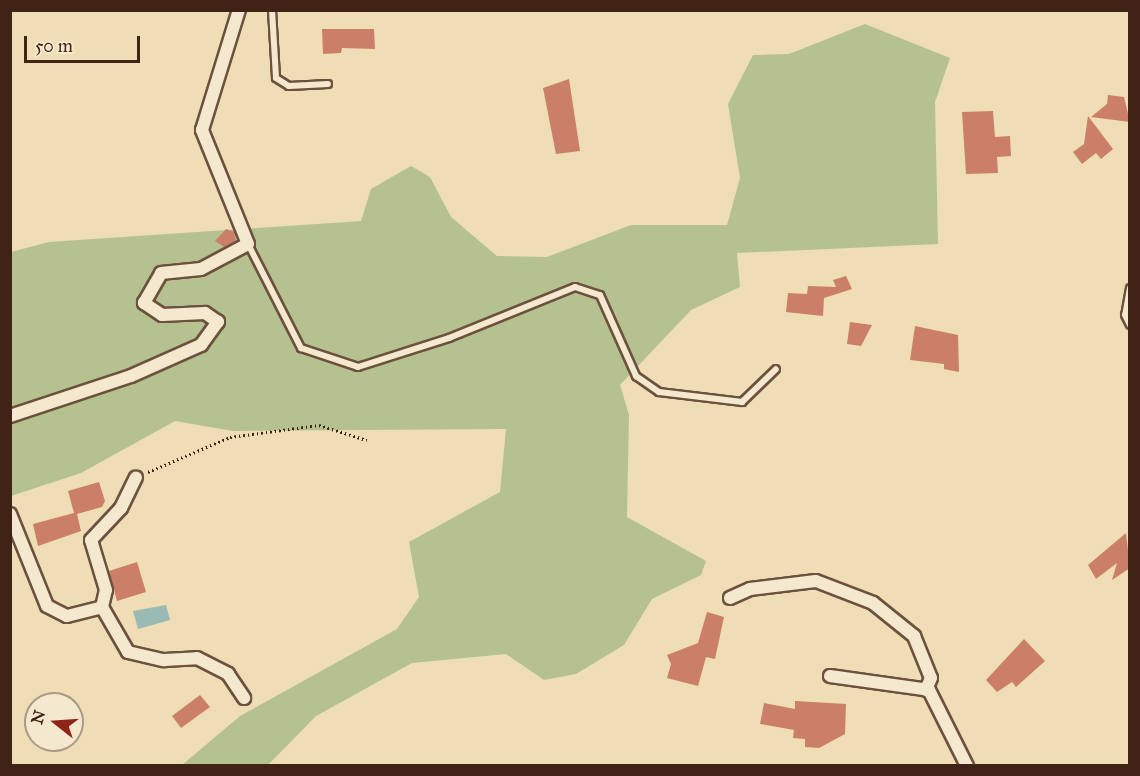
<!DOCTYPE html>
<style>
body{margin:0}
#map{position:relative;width:1140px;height:776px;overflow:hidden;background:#eeddb5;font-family:"IM FELL Great Primer",serif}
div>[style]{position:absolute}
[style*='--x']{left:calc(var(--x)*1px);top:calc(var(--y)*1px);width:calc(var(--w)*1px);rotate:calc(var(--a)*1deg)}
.green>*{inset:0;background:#b5c290}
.water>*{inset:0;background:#9abbb3}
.building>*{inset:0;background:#cb7f68}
.path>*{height:3px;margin-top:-1.5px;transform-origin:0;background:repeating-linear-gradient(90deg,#412217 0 1.5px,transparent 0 4.5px)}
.roads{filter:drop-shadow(2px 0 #6c513e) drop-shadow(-2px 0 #6c513e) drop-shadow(0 2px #6c513e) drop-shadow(0 -2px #6c513e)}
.service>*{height:6px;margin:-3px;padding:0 3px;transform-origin:3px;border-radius:3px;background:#f4e9cf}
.minor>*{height:12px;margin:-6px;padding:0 6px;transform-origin:6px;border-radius:6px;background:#f4e9cf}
span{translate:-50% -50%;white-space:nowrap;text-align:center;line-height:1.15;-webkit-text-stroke:5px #f4e9cf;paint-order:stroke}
.frame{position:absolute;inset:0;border:12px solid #412217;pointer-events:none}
.north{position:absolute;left:24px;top:692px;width:60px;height:60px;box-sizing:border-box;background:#f4e9cf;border:2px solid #ac9985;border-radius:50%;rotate:287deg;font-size:16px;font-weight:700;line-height:24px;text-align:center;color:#412217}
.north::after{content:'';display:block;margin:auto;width:21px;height:27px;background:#8f2418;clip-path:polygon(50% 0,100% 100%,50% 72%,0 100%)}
.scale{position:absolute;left:24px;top:36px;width:116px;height:27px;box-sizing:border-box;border:3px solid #412217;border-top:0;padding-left:8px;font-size:18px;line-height:21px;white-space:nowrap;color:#412217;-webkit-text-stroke:4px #f4e9cf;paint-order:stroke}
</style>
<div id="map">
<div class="green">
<div style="clip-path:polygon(865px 24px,950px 58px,935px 102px,938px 244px,737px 253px,740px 287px,691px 310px,620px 385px,629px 415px,627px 517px,706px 561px,701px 575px,652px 599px,624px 645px,576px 674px,544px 680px,506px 654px,412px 663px,316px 716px,268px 765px,182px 765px,240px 716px,397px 629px,419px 597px,409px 542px,500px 492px,506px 429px,233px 431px,175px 421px,81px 473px,11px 496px,11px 252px,49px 242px,361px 221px,371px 189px,411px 166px,430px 177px,451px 217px,497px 256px,547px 257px,631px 225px,727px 225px,740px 178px,728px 104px,753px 55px,789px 54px)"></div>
</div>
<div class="water">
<div style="clip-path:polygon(166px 605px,170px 620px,138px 629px,133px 611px)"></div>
</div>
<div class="building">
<div style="clip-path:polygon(322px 29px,374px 29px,375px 49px,342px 48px,341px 53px,323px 54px)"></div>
<div style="clip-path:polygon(569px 79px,580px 151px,556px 154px,543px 88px)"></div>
<div style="clip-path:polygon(1108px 95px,1124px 97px,1130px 122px,1091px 117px,1107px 104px)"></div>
<div style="clip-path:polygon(993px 111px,995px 137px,1010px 136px,1011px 156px,997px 157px,998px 173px,966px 174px,962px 112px)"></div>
<div style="clip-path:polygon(1088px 116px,1113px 149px,1101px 159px,1096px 153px,1082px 164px,1073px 152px,1084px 144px)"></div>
<div style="clip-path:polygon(226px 229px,234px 232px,236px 241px,224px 247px,215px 241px)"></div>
<div style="clip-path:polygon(846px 276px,852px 289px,824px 298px,823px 316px,786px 312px,788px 293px,807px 294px,808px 286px,836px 287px,833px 280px)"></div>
<div style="clip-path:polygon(850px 322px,872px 325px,861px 346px,847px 344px)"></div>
<div style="clip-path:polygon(915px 326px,958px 335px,959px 372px,944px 369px,944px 364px,910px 360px)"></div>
<div style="clip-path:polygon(99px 482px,105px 501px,102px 507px,77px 514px,81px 531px,38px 546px,33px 524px,74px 513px,68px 491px)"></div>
<div style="clip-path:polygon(1126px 533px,1130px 568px,1112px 580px,1117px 563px,1096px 579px,1088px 565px)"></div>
<div style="clip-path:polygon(137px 562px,146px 592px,117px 601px,109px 571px)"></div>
<div style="clip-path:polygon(707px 612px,724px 617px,715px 659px,706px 657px,698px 686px,667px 678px,671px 664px,667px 655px,698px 643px)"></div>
<div style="clip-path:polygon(1024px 639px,1045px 661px,1016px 687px,1012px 682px,997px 692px,986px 680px)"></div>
<div style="clip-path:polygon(200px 695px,210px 707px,181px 728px,172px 716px)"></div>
<div style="clip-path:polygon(795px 701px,846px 704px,845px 734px,819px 748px,805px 747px,805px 739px,793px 738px,794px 730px,760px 724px,764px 703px,795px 709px)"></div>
</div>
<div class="path">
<div style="--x:148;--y:472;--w:89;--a:-23.1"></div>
<div style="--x:230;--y:437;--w:90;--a:-7.7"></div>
<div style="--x:319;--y:425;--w:50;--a:17.4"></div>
</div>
<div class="roads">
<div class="service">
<div style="--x:272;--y:10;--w:68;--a:86.6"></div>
<div style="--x:276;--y:78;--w:15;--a:32"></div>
<div style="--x:289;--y:86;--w:39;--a:-3"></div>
<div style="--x:248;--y:244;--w:117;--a:63"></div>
<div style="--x:301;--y:348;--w:60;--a:18.4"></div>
<div style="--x:358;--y:367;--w:96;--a:-17.7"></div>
<div style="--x:449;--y:338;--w:136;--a:-22"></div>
<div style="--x:575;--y:287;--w:26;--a:18"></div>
<div style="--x:600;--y:295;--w:89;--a:66"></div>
<div style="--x:636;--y:376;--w:28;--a:35"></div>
<div style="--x:659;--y:392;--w:84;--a:6.9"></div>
<div style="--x:742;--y:402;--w:47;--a:-44.1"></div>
<div style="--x:1130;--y:288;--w:27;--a:100"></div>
<div style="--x:1125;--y:315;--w:11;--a:63"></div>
</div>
<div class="minor">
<div style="--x:10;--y:416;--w:127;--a:-18.3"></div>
<div style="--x:131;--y:376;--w:77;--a:-23.9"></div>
<div style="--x:201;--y:345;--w:29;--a:-54"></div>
<div style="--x:218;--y:322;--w:16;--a:-145"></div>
<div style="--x:205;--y:313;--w:43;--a:177.3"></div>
<div style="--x:162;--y:315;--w:22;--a:-146"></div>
<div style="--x:144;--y:303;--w:34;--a:-60"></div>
<div style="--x:161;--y:273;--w:40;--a:-5.7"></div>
<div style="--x:201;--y:269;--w:53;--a:-28"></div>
<div style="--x:248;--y:244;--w:123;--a:-112"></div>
<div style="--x:202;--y:130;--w:126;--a:-72.9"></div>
<div style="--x:10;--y:514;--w:99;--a:68.1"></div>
<div style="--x:47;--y:606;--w:22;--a:27"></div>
<div style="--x:67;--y:616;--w:36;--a:-14"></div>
<div style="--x:102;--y:607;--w:17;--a:-77"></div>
<div style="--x:106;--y:590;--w:52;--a:-106.7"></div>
<div style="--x:91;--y:540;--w:44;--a:-46.8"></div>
<div style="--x:121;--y:508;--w:34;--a:-64"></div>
<div style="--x:730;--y:598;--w:22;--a:-24"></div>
<div style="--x:750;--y:589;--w:66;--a:-6.9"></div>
<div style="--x:816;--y:581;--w:61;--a:21.1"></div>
<div style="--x:873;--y:603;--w:53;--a:38.8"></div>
<div style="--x:914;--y:636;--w:45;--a:68"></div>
<div style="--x:931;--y:678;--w:13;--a:113"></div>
<div style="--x:102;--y:607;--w:52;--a:60"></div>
<div style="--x:128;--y:652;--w:37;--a:13"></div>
<div style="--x:164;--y:660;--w:33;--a:-3"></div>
<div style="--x:197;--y:658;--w:35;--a:27"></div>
<div style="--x:228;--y:674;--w:29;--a:56"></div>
<div style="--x:830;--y:676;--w:100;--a:8"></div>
<div style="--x:929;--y:690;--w:85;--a:63.4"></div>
</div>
</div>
<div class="frame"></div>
<div class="north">N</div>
<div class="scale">50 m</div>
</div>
